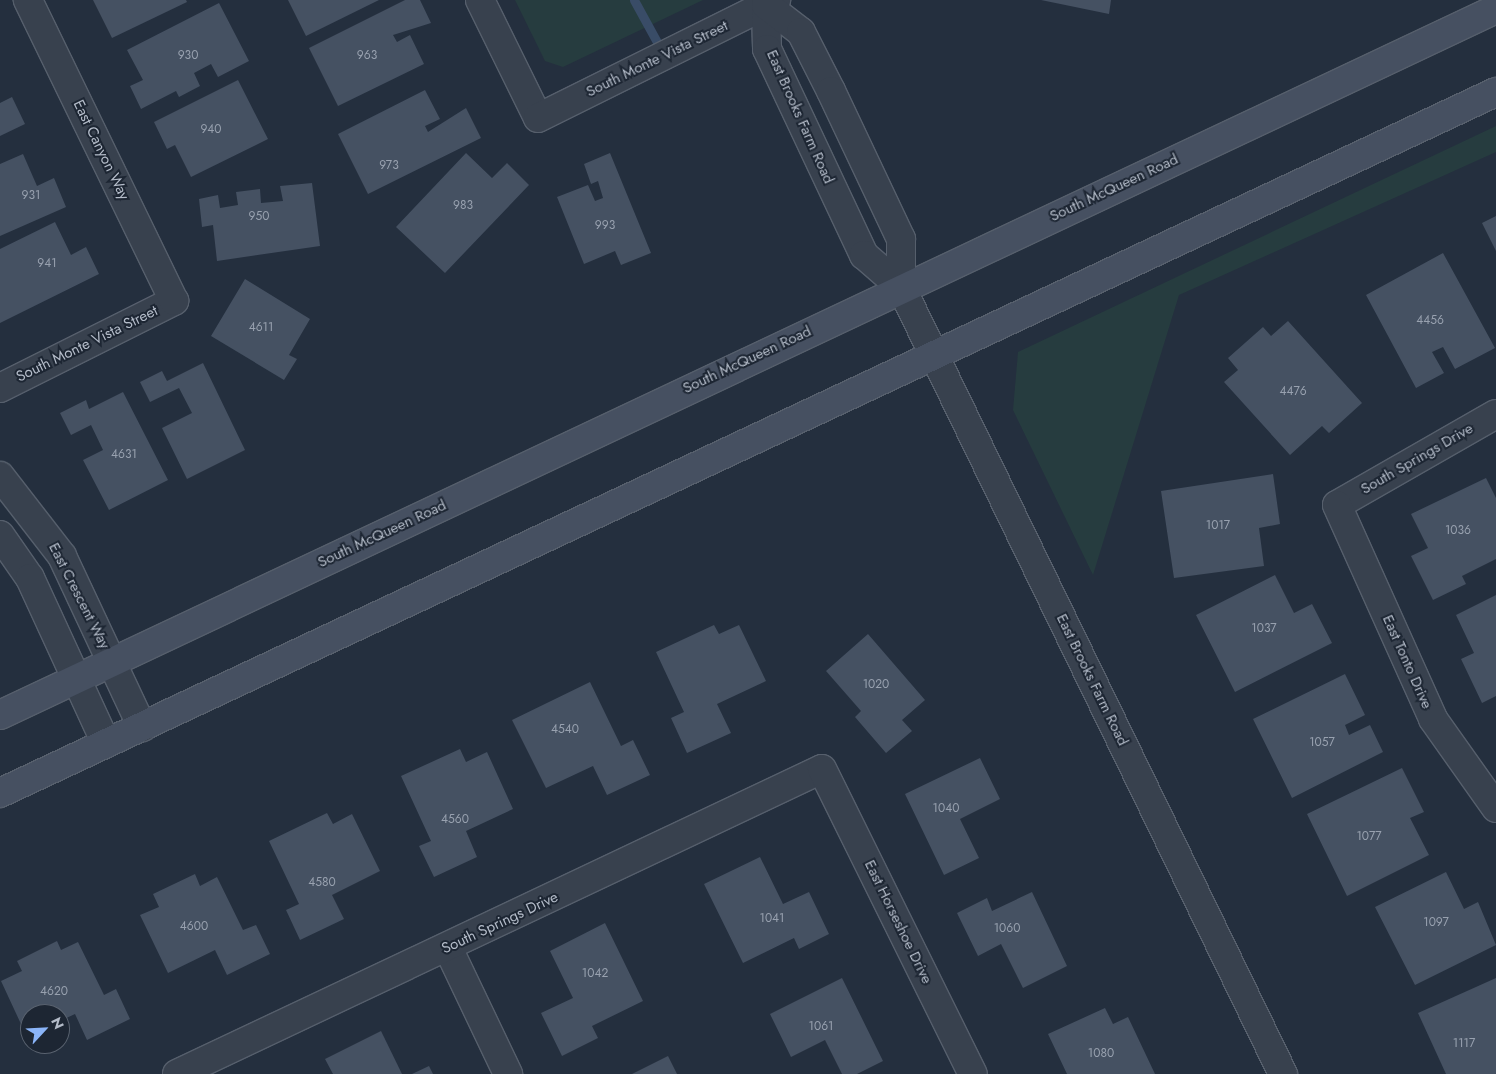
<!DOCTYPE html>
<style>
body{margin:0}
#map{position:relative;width:1496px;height:1074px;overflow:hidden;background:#242f3e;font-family:Jost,sans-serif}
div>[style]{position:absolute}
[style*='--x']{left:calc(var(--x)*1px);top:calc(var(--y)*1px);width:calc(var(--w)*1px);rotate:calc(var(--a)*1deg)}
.green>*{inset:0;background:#263c3f}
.stream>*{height:9px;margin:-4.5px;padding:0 4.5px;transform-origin:4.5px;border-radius:4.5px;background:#394c67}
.building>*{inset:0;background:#455162}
.roads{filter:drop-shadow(1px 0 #565f6c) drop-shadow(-1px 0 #565f6c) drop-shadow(0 1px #565f6c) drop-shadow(0 -1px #565f6c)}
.street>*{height:28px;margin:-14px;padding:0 14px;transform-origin:14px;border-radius:14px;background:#38414e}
.secondary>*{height:28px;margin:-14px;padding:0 14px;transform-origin:14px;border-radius:14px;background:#465061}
span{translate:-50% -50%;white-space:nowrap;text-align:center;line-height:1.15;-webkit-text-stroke:4px #1d2633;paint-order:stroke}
.number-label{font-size:12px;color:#98a1af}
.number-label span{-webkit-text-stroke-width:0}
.street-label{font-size:15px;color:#b4bcc9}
.north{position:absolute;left:20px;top:1004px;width:50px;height:50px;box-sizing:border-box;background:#1d2633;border:1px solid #59626f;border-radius:50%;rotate:65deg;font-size:14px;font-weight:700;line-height:20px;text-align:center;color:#b4bcc9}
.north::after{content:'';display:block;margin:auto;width:18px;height:22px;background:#8ab4f8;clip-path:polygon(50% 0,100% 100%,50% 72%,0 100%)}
</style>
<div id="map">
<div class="green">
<div style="clip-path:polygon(515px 0,703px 0,563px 67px,545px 61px)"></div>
<div style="clip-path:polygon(1496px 126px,1496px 152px,1179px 295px,1093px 575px,1013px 410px,1018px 352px)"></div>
</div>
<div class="stream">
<div style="--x:634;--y:0;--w:60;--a:61.3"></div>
</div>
<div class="building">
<div style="clip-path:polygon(93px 0,186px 0,187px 2px,112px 38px)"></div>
<div style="clip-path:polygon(288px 0,379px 0,306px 36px)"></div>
<div style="clip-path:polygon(405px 0,420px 0,431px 23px,393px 35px,397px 42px,410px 35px,424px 64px,338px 106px,309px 48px)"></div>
<div style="clip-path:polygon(1041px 0,1111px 0,1109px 14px)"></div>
<div style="clip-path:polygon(219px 3px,249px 61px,218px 77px,211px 64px,194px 73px,200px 86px,179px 97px,176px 91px,141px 109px,130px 86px,143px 80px,127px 50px)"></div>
<div style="clip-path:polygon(238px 80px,268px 139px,191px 177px,175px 145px,167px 149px,154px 122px)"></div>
<div style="clip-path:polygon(425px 90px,440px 119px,425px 126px,428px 132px,466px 108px,481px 138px,368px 194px,338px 134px)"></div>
<div style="clip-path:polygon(12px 97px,25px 124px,0 136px,0 103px)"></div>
<div style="clip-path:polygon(466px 153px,492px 178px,507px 163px,529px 185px,445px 273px,396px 227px)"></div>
<div style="clip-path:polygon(610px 153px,651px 253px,621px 265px,615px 251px,584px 264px,557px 197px,588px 185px,595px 201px,603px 198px,598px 181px,591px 184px,584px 164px)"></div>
<div style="clip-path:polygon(23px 154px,37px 186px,54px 178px,66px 207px,0 236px,0 164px)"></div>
<div style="clip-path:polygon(312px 183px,320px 246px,217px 261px,213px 225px,202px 227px,199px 199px,218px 195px,220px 208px,238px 205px,236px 192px,260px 189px,261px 203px,283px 201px,280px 186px)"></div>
<div style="clip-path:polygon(1496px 216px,1496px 251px,1482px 223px)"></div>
<div style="clip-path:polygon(55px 222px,71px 255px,86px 247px,99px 274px,0 323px,0 249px)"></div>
<div style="clip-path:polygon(1443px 253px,1495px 348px,1455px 369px,1443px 347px,1432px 352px,1444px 373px,1416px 388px,1366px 295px)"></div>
<div style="clip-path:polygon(245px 279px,310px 319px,289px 355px,297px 359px,284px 380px,211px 336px)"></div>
<div style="clip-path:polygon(1288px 321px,1362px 403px,1329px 433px,1322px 426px,1290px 455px,1224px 382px,1238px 370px,1228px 358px,1263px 327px,1271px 336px)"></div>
<div style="clip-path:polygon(203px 363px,245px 450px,187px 479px,162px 428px,192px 413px,179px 388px,150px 402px,140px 382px,162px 371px,167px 381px)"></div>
<div style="clip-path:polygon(123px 392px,168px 480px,109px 510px,83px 460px,103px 450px,91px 425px,71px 435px,60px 413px,86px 400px,89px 409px)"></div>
<div style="clip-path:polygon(1273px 474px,1280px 524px,1259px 528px,1264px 566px,1174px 578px,1161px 491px)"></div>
<div style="clip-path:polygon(1486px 478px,1496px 498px,1496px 559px,1462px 576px,1466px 584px,1433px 600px,1411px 556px,1428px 548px,1411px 514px)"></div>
<div style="clip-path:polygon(1275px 575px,1294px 613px,1312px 604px,1332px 643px,1235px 692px,1196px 615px)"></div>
<div style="clip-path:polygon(1496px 595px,1496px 696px,1482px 703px,1461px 659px,1474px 653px,1456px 615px)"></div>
<div style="clip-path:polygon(714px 625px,719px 634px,739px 625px,766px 681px,717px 704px,731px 733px,687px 753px,671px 718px,684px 712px,656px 652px)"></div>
<div style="clip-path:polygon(868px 634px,925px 700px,902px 720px,912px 731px,886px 753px,855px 717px,861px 711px,826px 671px)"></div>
<div style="clip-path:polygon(1345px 674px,1365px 715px,1345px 725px,1349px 735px,1370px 725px,1383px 752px,1292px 798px,1253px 719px)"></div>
<div style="clip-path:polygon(590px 682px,621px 746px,633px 740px,650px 775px,607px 795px,593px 766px,546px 788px,512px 720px)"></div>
<div style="clip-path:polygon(460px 749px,466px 762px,487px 752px,513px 809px,466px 831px,477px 857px,434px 877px,419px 846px,431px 841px,401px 776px)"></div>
<div style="clip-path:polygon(980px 758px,1000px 799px,960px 819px,979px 858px,944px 875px,905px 794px)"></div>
<div style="clip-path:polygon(1402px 768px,1424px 812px,1410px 818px,1429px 855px,1347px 896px,1307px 814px)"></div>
<div style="clip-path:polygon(327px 813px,333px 824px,352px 814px,380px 871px,332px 895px,344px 919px,300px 940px,286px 910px,299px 904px,269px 841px)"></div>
<div style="clip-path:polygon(760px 857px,783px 904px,809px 892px,829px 934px,799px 949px,794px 938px,743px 963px,704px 884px)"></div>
<div style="clip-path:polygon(1446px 872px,1464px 909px,1478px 902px,1496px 945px,1415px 985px,1375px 907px)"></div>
<div style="clip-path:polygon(195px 874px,200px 886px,217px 877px,243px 930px,256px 925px,270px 954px,227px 975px,215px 950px,168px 973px,140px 915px,159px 907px,153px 894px)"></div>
<div style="clip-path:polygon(1032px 892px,1067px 966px,1023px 988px,1001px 944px,978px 956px,957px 913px,987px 898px,992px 911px)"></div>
<div style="clip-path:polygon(605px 923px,643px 1001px,592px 1026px,598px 1038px,562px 1056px,541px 1013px,573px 998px,550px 951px)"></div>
<div style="clip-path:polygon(57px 941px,61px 950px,78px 942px,104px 995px,116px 989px,130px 1019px,87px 1040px,75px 1014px,60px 1021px,60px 1014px,30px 1014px,27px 1037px,1px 981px,22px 971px,17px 961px)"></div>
<div style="clip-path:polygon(842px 978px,883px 1061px,857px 1074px,842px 1074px,825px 1040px,791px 1057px,770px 1014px)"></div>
<div style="clip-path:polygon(1496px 978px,1496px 1074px,1446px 1074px,1418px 1013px)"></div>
<div style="clip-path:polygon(1105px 1008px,1113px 1024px,1128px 1017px,1155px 1074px,1067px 1074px,1048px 1034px)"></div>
<div style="clip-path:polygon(381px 1031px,402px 1074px,333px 1074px,325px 1059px)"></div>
<div style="clip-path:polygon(668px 1056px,677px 1074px,632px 1074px)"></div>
<div style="clip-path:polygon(429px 1066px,433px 1074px,412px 1074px)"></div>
</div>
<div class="roads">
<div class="street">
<div style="--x:480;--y:0;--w:131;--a:63.8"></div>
<div style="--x:538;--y:118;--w:266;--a:-26.4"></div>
<div style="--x:766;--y:5;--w:44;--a:88.7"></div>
<div style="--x:767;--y:49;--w:228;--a:64.8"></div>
<div style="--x:864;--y:255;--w:49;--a:40.9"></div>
<div style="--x:901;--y:287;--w:875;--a:64.11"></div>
<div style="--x:766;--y:5;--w:44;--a:37.6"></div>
<div style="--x:801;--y:32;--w:66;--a:63"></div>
<div style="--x:831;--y:91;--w:164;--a:64.7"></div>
<div style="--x:901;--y:239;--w:48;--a:90"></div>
<div style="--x:0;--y:388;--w:195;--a:-26.6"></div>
<div style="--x:174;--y:301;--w:335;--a:-115.9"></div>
<div style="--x:1496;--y:414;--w:183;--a:150.2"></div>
<div style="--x:1337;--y:505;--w:235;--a:65.8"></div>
<div style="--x:1433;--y:719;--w:109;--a:54.7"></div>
<div style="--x:0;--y:476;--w:101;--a:52.2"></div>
<div style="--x:62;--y:556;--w:189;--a:64.9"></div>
<div style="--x:0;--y:535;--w:52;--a:55.1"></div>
<div style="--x:30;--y:578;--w:182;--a:65.3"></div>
<div style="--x:448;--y:948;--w:140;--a:64.5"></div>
<div style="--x:177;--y:1074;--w:713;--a:-25.31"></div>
<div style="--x:822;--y:769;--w:340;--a:63.7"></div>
</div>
<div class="secondary">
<div style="--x:0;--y:715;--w:1654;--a:-25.26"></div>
<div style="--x:0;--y:793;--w:1652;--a:-25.11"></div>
</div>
</div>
<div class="number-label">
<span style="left:188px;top:56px">930</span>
<span style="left:367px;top:56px">963</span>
<span style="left:211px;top:130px">940</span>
<span style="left:389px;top:166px">973</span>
<span style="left:31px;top:196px">931</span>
<span style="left:463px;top:206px">983</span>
<span style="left:259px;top:217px">950</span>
<span style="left:605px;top:226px">993</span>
<span style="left:47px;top:264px">941</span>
<span style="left:1430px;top:321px">4456</span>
<span style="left:261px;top:328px">4611</span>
<span style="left:1293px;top:392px">4476</span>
<span style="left:124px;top:455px">4631</span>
<span style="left:1218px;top:526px">1017</span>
<span style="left:1458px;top:531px">1036</span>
<span style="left:1264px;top:629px">1037</span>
<span style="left:876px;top:685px">1020</span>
<span style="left:565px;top:730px">4540</span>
<span style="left:1322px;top:743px">1057</span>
<span style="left:946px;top:809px">1040</span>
<span style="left:455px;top:820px">4560</span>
<span style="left:1369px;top:837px">1077</span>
<span style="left:322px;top:883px">4580</span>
<span style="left:772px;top:919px">1041</span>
<span style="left:1436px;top:923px">1097</span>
<span style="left:194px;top:927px">4600</span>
<span style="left:1007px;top:929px">1060</span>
<span style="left:595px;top:974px">1042</span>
<span style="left:54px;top:992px">4620</span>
<span style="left:821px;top:1027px">1061</span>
<span style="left:1464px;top:1044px">1117</span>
<span style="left:1101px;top:1054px">1080</span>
</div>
<div class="street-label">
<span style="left:657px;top:59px;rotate:-26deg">South Monte Vista Street</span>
<span style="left:800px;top:117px;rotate:66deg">East Brooks Farm Road</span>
<span style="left:101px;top:150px;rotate:64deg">East Canyon Way</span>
<span style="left:1114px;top:188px;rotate:-25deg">South McQueen Road</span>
<span style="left:87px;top:344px;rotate:-26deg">South Monte Vista Street</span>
<span style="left:747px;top:360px;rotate:-25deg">South McQueen Road</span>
<span style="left:1417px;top:459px;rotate:-30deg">South Springs Drive</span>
<span style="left:382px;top:534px;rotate:-25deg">South McQueen Road</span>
<span style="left:79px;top:596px;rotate:63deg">East Crescent Way</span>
<span style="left:1407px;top:662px;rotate:66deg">East Tonto Drive</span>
<span style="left:1092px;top:680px;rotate:64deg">East Brooks Farm Road</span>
<span style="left:898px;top:922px;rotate:64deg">East Horseshoe Drive</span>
<span style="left:500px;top:923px;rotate:-25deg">South Springs Drive</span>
</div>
<div class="north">N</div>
</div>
